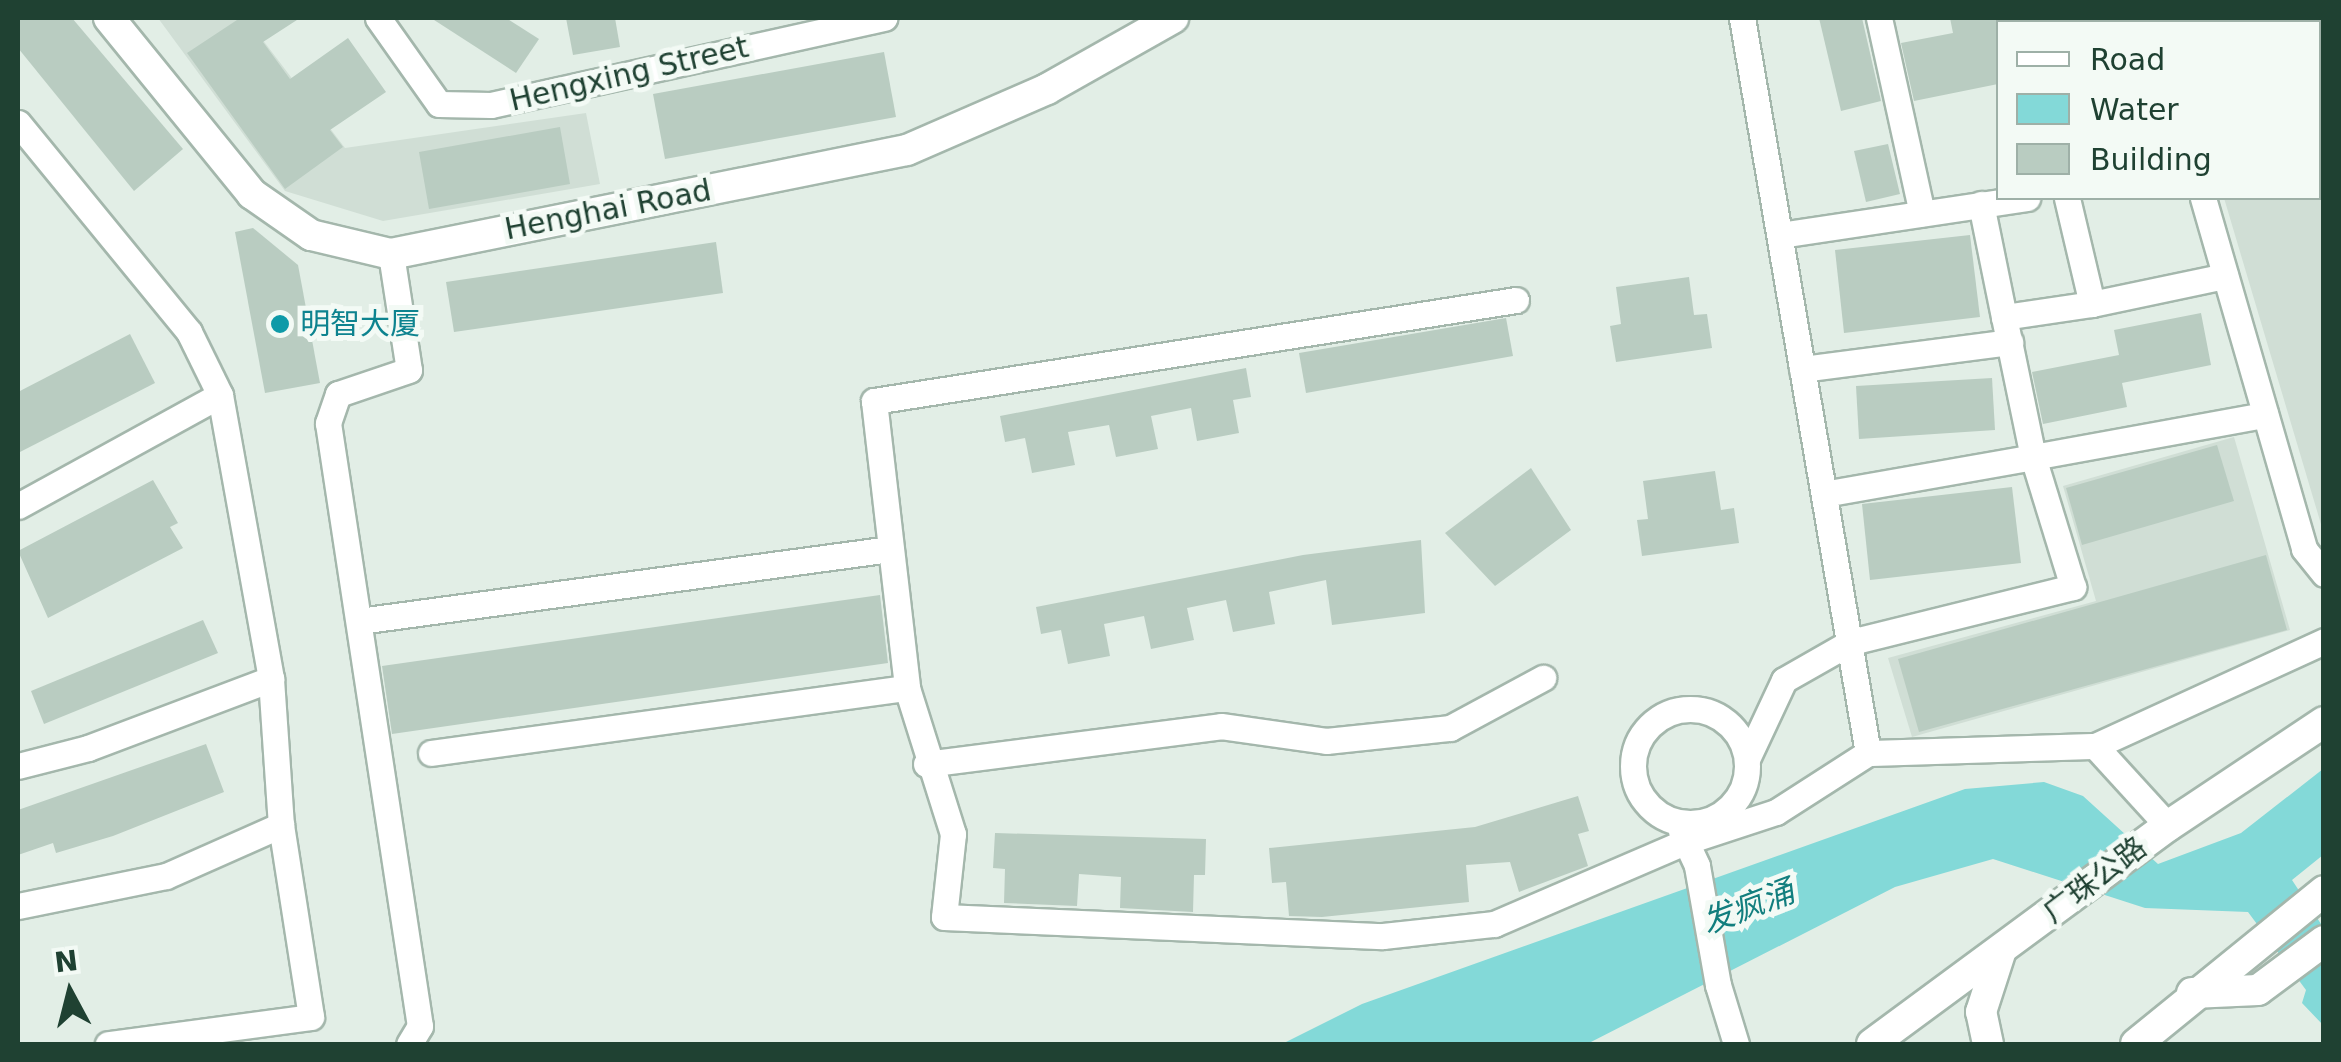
<!DOCTYPE html>
<meta charset="utf-8">
<style>
body{margin:0}
#map{position:relative;width:2341px;height:1062px;overflow:hidden;background:#e2eee6;font-family:"DejaVu Sans","Noto Sans SC",sans-serif}
div>[style]{position:absolute}
[style*='--x']{left:calc(var(--x)*1px);top:calc(var(--y)*1px);width:calc(var(--w)*1px);rotate:calc(var(--a)*1deg)}
.built>*{inset:0;background:#d0ded5}
.water>*{inset:0;background:#83d9d8}
.building>*{inset:0;background:#b9ccc1}
.roads{filter:drop-shadow(2px 0 #a4b7ac) drop-shadow(-2px 0 #a4b7ac) drop-shadow(0 2px #a4b7ac) drop-shadow(0 -2px #a4b7ac)}
.street>*{height:25px;margin:-12.5px;padding:0 12.5px;transform-origin:12.5px;border-radius:12.5px;background:#fff}
.street>.ring{margin:-12.5px;padding:0;box-sizing:content-box;background:none;border:25px solid #fff;border-radius:50%}
.secondary>*{height:30px;margin:-15px;padding:0 15px;transform-origin:15px;border-radius:15px;background:#fff}
.dots>*{width:28px;height:28px;translate:-50% -50%;box-sizing:border-box;border:5px solid #f3faf5;border-radius:50%}
span{translate:-50% -50%;white-space:nowrap;text-align:center;line-height:1.15;-webkit-text-stroke:10px #f3faf5;paint-order:stroke}
.street-label{font-size:30px;color:#1f4132}
.culture-label{font-size:30px;color:#0d838f}
.left{translate:0 -50%;text-align:left}
.water-label{font-size:32px;color:#127e7e;font-style:italic}
.frame{position:absolute;inset:0;border:20px solid #1f4132;pointer-events:none}
.legend{position:absolute;left:1996px;top:20px;width:325px;height:180px;box-sizing:border-box;background:#f3faf5;border:2px solid #9eb0a7;margin:0;padding:12px 18px;list-style:none;font-size:30px;color:#1f4132}
.legend li{display:flex;align-items:center;gap:20px;height:50px}
.legend b{width:50px;border:2px solid #9eb0a7}
.north{position:absolute;left:20px;top:942px;width:100px;height:100px;-webkit-text-stroke:8px #f3faf5;paint-order:stroke;rotate:353deg;font-size:28px;font-weight:700;line-height:40px;text-align:center;color:#1f4132}
.north::after{content:'';display:block;margin:auto;width:35px;height:45px;background:#1f4132;clip-path:polygon(50% 0,100% 100%,50% 72%,0 100%)}
</style>
<div id="map">
<div class="built">
<div style="clip-path:polygon(158px 18px,246px 18px,345px 148px,586px 113px,600px 184px,383px 221px,285px 191px)"></div>
<div style="clip-path:polygon(2171px 18px,2323px 18px,2323px 531px,2224px 198px,2318px 198px,2318px 22px)"></div>
<div style="clip-path:polygon(2234px 437px,2290px 630px,1912px 737px,1888px 658px,2096px 601px,2063px 486px)"></div>
</div>
<div class="water">
<div style="clip-path:polygon(2323px 769px,2323px 855px,2292px 880px,2323px 927px,2323px 1025px,2302px 1003px,2306px 990px,2248px 912px,2145px 908px,1993px 859px,1895px 887px,1587px 1044px,1282px 1044px,1362px 1004px,1965px 789px,2044px 782px,2083px 796px,2158px 864px,2241px 833px)"></div>
</div>
<div class="building">
<div style="clip-path:polygon(18px 18px,72px 18px,183px 149px,134px 191px,18px 48px)"></div>
<div style="clip-path:polygon(240px 18px,300px 18px,263px 42px,290px 79px,348px 38px,386px 92px,330px 130px,343px 147px,285px 189px,187px 53px)"></div>
<div style="clip-path:polygon(431px 18px,506px 18px,539px 39px,516px 73px)"></div>
<div style="clip-path:polygon(566px 18px,615px 18px,620px 47px,573px 55px)"></div>
<div style="clip-path:polygon(1819px 18px,1862px 18px,1881px 101px,1841px 111px)"></div>
<div style="clip-path:polygon(1950px 18px,1998px 18px,1998px 84px,1914px 101px,1901px 43px,1953px 33px)"></div>
<div style="clip-path:polygon(884px 52px,896px 117px,665px 159px,653px 94px)"></div>
<div style="clip-path:polygon(560px 127px,570px 184px,429px 209px,419px 152px)"></div>
<div style="clip-path:polygon(1888px 144px,1900px 194px,1866px 202px,1854px 151px)"></div>
<div style="clip-path:polygon(253px 228px,298px 265px,320px 383px,265px 393px,235px 232px)"></div>
<div style="clip-path:polygon(1970px 235px,1980px 317px,1844px 333px,1835px 250px)"></div>
<div style="clip-path:polygon(716px 242px,723px 293px,454px 332px,446px 282px)"></div>
<div style="clip-path:polygon(1689px 277px,1694px 315px,1707px 314px,1712px 348px,1616px 362px,1610px 326px,1621px 324px,1616px 287px)"></div>
<div style="clip-path:polygon(2201px 313px,2211px 365px,2122px 383px,2127px 407px,2043px 424px,2032px 372px,2119px 355px,2114px 330px)"></div>
<div style="clip-path:polygon(1506px 318px,1513px 356px,1306px 393px,1299px 353px)"></div>
<div style="clip-path:polygon(130px 334px,155px 383px,18px 453px,18px 392px)"></div>
<div style="clip-path:polygon(1246px 368px,1251px 397px,1233px 400px,1239px 433px,1197px 441px,1191px 408px,1151px 416px,1158px 449px,1116px 457px,1109px 425px,1068px 432px,1075px 465px,1032px 473px,1025px 438px,1005px 442px,1000px 416px)"></div>
<div style="clip-path:polygon(1992px 378px,1995px 430px,1859px 439px,1856px 386px)"></div>
<div style="clip-path:polygon(2217px 445px,2234px 501px,2082px 545px,2066px 488px)"></div>
<div style="clip-path:polygon(1531px 468px,1571px 530px,1495px 586px,1445px 533px)"></div>
<div style="clip-path:polygon(1715px 471px,1721px 510px,1734px 508px,1739px 543px,1642px 556px,1637px 520px,1648px 519px,1643px 481px)"></div>
<div style="clip-path:polygon(153px 480px,178px 523px,170px 527px,183px 548px,48px 618px,18px 551px)"></div>
<div style="clip-path:polygon(2012px 487px,2021px 563px,1870px 580px,1862px 504px)"></div>
<div style="clip-path:polygon(1421px 540px,1425px 613px,1332px 625px,1326px 580px,1269px 592px,1275px 624px,1233px 632px,1226px 600px,1187px 608px,1194px 640px,1151px 649px,1144px 616px,1104px 624px,1110px 656px,1068px 664px,1061px 630px,1041px 634px,1036px 607px,1303px 555px)"></div>
<div style="clip-path:polygon(2266px 555px,2287px 630px,1919px 732px,1898px 659px)"></div>
<div style="clip-path:polygon(880px 595px,888px 663px,392px 734px,382px 666px)"></div>
<div style="clip-path:polygon(203px 620px,218px 653px,44px 724px,31px 691px)"></div>
<div style="clip-path:polygon(206px 744px,224px 792px,113px 836px,56px 853px,53px 843px,18px 855px,18px 810px)"></div>
<div style="clip-path:polygon(1578px 796px,1589px 831px,1578px 834px,1588px 866px,1519px 892px,1510px 862px,1466px 865px,1469px 902px,1322px 917px,1289px 916px,1286px 882px,1272px 883px,1269px 848px,1475px 827px)"></div>
<div style="clip-path:polygon(995px 833px,1206px 839px,1205px 875px,1194px 875px,1193px 912px,1120px 908px,1121px 877px,1079px 874px,1077px 906px,1004px 903px,1005px 869px,993px 868px)"></div>
</div>
<div class="roads">
<div class="street">
<div style="--x:378;--y:18;--w:105;--a:54.7"></div>
<div style="--x:439;--y:104;--w:52;--a:1.1"></div>
<div style="--x:491;--y:105;--w:403;--a:-12.5"></div>
<div style="--x:1742;--y:18;--w:746;--a:80.27"></div>
<div style="--x:1879;--y:18;--w:200;--a:77.6"></div>
<div style="--x:2022;--y:18;--w:4;--a:76"></div>
<div style="--x:2150;--y:18;--w:4;--a:63"></div>
<div style="--x:18;--y:123;--w:270;--a:50.7"></div>
<div style="--x:189;--y:332;--w:70;--a:63.8"></div>
<div style="--x:220;--y:395;--w:289;--a:79.8"></div>
<div style="--x:271;--y:679;--w:146;--a:86.1"></div>
<div style="--x:281;--y:825;--w:194;--a:81.1"></div>
<div style="--x:311;--y:1017;--w:205;--a:172.4"></div>
<div style="--x:2203;--y:198;--w:365;--a:73.9"></div>
<div style="--x:2304;--y:549;--w:32;--a:51"></div>
<div style="--x:1981;--y:204;--w:115;--a:78.5"></div>
<div style="--x:1780;--y:235;--w:250;--a:-8.5"></div>
<div style="--x:391;--y:254;--w:117;--a:81.2"></div>
<div style="--x:409;--y:370;--w:75;--a:161.3"></div>
<div style="--x:338;--y:394;--w:31;--a:109"></div>
<div style="--x:328;--y:423;--w:610;--a:81.33"></div>
<div style="--x:420;--y:1026;--w:21;--a:121"></div>
<div style="--x:1516;--y:300;--w:650;--a:171.06"></div>
<div style="--x:874;--y:401;--w:289;--a:83.4"></div>
<div style="--x:907;--y:688;--w:153;--a:72.5"></div>
<div style="--x:953;--y:834;--w:83;--a:96.2"></div>
<div style="--x:944;--y:917;--w:439;--a:2.5"></div>
<div style="--x:1383;--y:936;--w:112;--a:-6.2"></div>
<div style="--x:1494;--y:924;--w:207;--a:-23.3"></div>
<div style="--x:1684;--y:842;--w:97;--a:-18.1"></div>
<div style="--x:1776;--y:812;--w:109;--a:-32.7"></div>
<div style="--x:1868;--y:753;--w:227;--a:-1.8"></div>
<div style="--x:2095;--y:746;--w:252;--a:-24.6"></div>
<div style="--x:2092;--y:304;--w:136;--a:-11.9"></div>
<div style="--x:1802;--y:369;--w:210;--a:-7.4"></div>
<div style="--x:1824;--y:494;--w:212;--a:-10"></div>
<div style="--x:2033;--y:457;--w:143;--a:-101.7"></div>
<div style="--x:2004;--y:317;--w:89;--a:-8.4"></div>
<div style="--x:2092;--y:304;--w:109;--a:-103.3"></div>
<div style="--x:18;--y:506;--w:230;--a:-28.8"></div>
<div style="--x:359;--y:621;--w:536;--a:-7.72"></div>
<div class="ring" style="left:1633px;top:709px;width:89px;height:89px"></div>
<div style="--x:2095;--y:746;--w:108;--a:47.6"></div>
<div style="--x:431;--y:753;--w:480;--a:-7.8"></div>
<div style="--x:1747;--y:759;--w:87;--a:-64.9"></div>
<div style="--x:1784;--y:680;--w:77;--a:-29.6"></div>
<div style="--x:1851;--y:642;--w:229;--a:-13.9"></div>
<div style="--x:2073;--y:587;--w:136;--a:-107.1"></div>
<div style="--x:2033;--y:457;--w:236;--a:-10.3"></div>
<div style="--x:926;--y:764;--w:297;--a:-7.3"></div>
<div style="--x:1221;--y:726;--w:106;--a:8.1"></div>
<div style="--x:1326;--y:741;--w:125;--a:-6"></div>
<div style="--x:1450;--y:728;--w:106;--a:-28.3"></div>
<div style="--x:18;--y:766;--w:72;--a:-14.4"></div>
<div style="--x:88;--y:748;--w:196;--a:-20.7"></div>
<div style="--x:1681;--y:831;--w:38;--a:65"></div>
<div style="--x:1697;--y:866;--w:121;--a:80"></div>
<div style="--x:1718;--y:985;--w:62;--a:73"></div>
<div style="--x:18;--y:906;--w:151;--a:-11.5"></div>
<div style="--x:166;--y:876;--w:126;--a:-23.9"></div>
</div>
<div class="secondary">
<div style="--x:109;--y:18;--w:227;--a:50.9"></div>
<div style="--x:252;--y:194;--w:72;--a:34.8"></div>
<div style="--x:311;--y:235;--w:82;--a:13.4"></div>
<div style="--x:391;--y:254;--w:526;--a:-11.4"></div>
<div style="--x:907;--y:150;--w:153;--a:-23.5"></div>
<div style="--x:1047;--y:89;--w:145;--a:-29.4"></div>
<div style="--x:2192;--y:993;--w:66;--a:-2.6"></div>
<div style="--x:2258;--y:990;--w:82;--a:-36.6"></div>
<div style="--x:1872;--y:1044;--w:368;--a:-36.4"></div>
<div style="--x:2168;--y:826;--w:187;--a:-33.7"></div>
<div style="--x:1988;--y:1044;--w:33;--a:-102"></div>
<div style="--x:1981;--y:1012;--w:65;--a:-72.1"></div>
<div style="--x:2136;--y:1044;--w:242;--a:-39.1"></div>
</div>
</div>
<div class="dots">
<div style="left:280px;top:324px;background:#0f9aa8"></div>
</div>
<div class="street-label">
<span style="left:629px;top:74px;rotate:-13deg">Hengxing Street</span>
<span style="left:608px;top:210px;rotate:-11deg">Henghai Road</span>
<span style="left:2095px;top:880px;rotate:-37deg">广珠公路</span>
</div>
<div class="culture-label">
<span class="left" style="left:300px;top:324px">明智大厦</span>
</div>
<div class="water-label">
<span style="left:1748px;top:907px;rotate:-21deg">发疯涌</span>
</div>
<div class="frame"></div>
<ul class="legend">
<li><b style="height:12px;background:#fff"></b>Road</li>
<li><b style="height:28px;background:#83d9d8"></b>Water</li>
<li><b style="height:28px;background:#b9ccc1"></b>Building</li>
</ul>
<div class="north">N</div>
</div>
